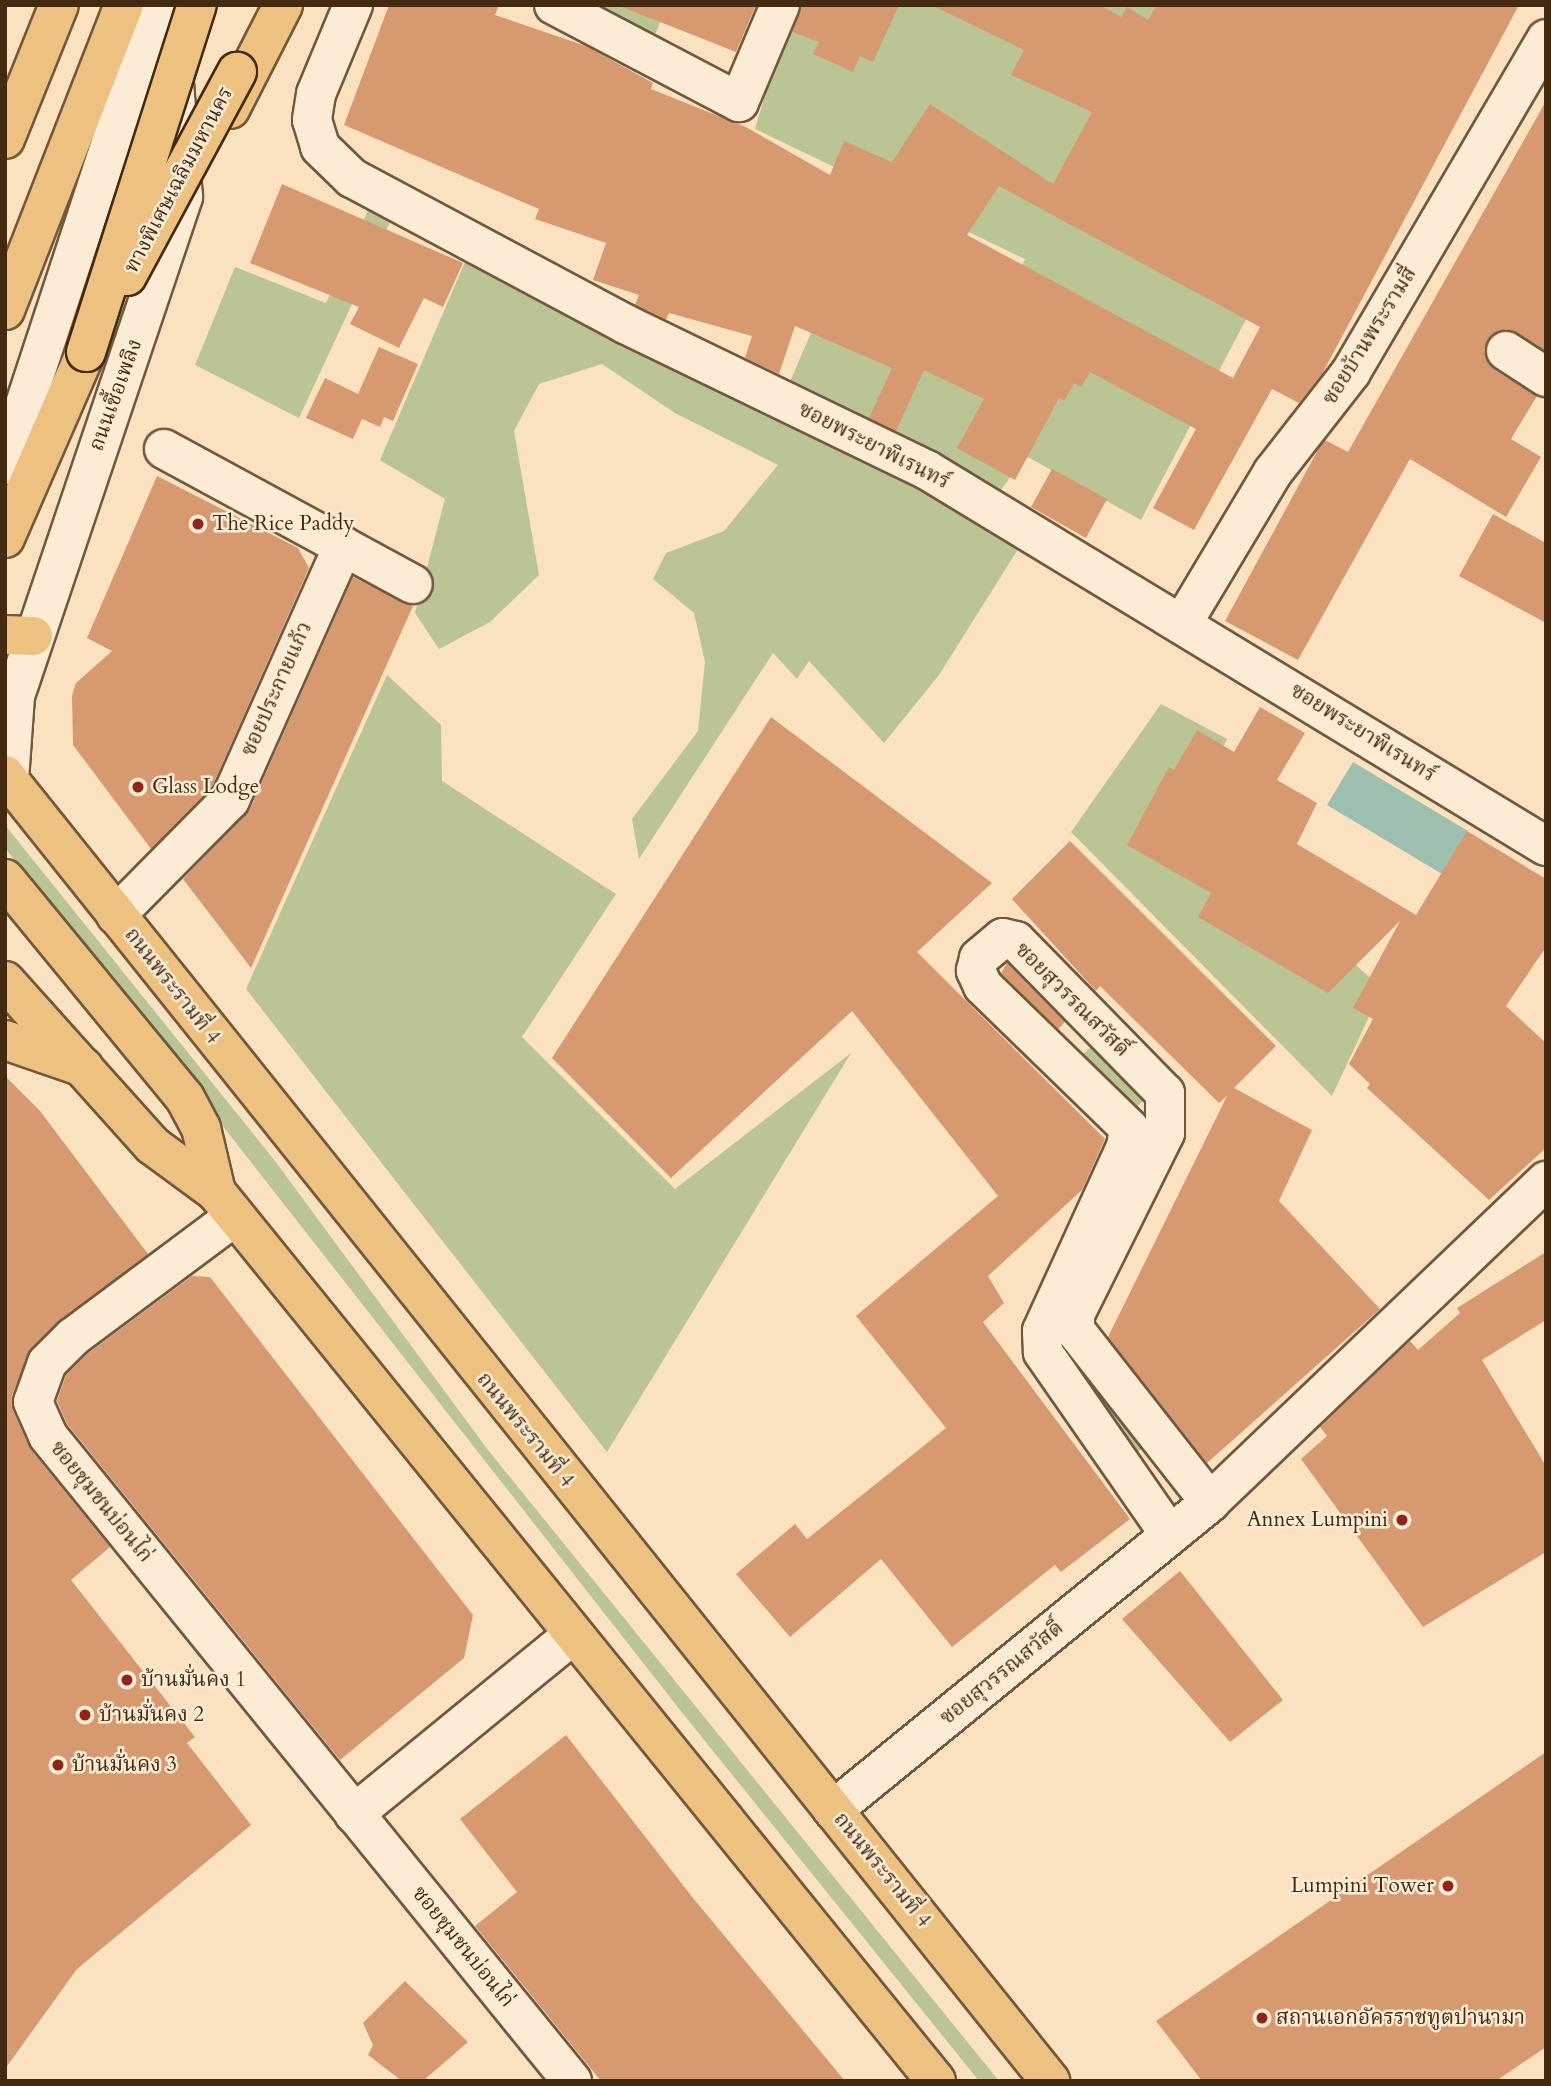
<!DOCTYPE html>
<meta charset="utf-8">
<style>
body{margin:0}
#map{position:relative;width:1551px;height:2086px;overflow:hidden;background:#fae2c0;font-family:Cardo,"Noto Serif Thai",serif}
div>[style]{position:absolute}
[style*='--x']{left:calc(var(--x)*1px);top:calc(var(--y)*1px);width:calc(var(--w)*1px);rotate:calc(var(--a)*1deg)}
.green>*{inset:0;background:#bbc495}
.water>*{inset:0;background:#9ebeb0}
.building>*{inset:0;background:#d79970}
.roads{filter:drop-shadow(2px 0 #72583c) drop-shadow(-2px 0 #72583c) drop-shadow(0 2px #72583c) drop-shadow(0 -2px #72583c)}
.minor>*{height:38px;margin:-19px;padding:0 19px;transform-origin:19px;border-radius:19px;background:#fcecd6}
.major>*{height:38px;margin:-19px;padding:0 19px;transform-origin:19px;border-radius:19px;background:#edc180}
.highway>*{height:38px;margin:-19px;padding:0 19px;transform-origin:19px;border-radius:19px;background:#edc180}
.bridges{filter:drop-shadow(2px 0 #442a10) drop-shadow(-2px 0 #442a10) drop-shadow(0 2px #442a10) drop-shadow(0 -2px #442a10)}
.highway-bridge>*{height:38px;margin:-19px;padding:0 19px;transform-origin:19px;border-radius:19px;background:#edc180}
.dots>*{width:19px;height:19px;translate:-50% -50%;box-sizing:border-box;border:4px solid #fcecd6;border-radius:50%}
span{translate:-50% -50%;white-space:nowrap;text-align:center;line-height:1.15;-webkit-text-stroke:5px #fcecd6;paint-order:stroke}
.street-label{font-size:21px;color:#442a10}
.poi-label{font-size:21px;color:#442a10}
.left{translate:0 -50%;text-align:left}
.right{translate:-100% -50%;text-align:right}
.frame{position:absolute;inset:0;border:7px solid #442a10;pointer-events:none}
</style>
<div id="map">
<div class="green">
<div style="clip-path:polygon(593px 5px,667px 5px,655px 35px)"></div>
<div style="clip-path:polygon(792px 5px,1169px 5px,1253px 306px,1141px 520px,1026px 456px,998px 494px,786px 391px,832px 284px,987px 336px,1025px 259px,755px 129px)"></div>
<div style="clip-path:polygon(369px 208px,391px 220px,299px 418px,195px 365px,235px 267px,326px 303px)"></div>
<div style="clip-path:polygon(465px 262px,739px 403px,899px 475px,1020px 546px,939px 675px,884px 743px,809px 661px,797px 679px,773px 653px,639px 859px,632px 819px,698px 731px,705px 662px,694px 613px,653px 579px,666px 553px,724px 531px,778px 465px,675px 413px,602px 364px,539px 384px,514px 431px,539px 575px,490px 622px,439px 649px,415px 613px,445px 499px,380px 460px)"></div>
<div style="clip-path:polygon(387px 675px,441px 725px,442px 781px,616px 894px,522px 1037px,675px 1189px,851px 1053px,607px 1452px,246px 989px)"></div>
<div style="clip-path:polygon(1161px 704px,1227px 739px,1191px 812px,1382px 989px,1332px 1096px,1071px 832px)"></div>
<div style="clip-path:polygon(5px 825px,275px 1161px,488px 1450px,999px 2081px,979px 2081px,680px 1710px,5px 848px)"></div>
<div style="clip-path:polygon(1094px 1044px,1145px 1099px,1132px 1111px,1081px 1056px)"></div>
<div style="clip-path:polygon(1067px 1336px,1149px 1443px,1131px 1457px,1049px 1349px)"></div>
</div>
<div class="water">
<div style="clip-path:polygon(1353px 762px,1468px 831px,1442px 874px,1327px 805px)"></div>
</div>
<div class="building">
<div style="clip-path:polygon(evenodd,389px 5px,499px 5px,495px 15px,586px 46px,653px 83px,651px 89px,746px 127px,830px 175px,844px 141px,892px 162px,930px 104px,1053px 184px,1092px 112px,1011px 75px,1024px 50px,931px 5px,1100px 5px,1121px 17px,1127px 7px,1148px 20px,1157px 5px,1519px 5px,1322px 374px,1299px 403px,1272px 389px,1194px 530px,1153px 508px,1196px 429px,1090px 372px,1081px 387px,1074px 383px,1064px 401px,1059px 398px,1015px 480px,957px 448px,984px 399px,924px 370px,896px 431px,869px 418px,892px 368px,795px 326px,779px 374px,745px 358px,752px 336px,669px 313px,666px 320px,635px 305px,639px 295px,593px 280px,606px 243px,535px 219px,539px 209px,344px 125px,389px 5px,999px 186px,1260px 327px,1233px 378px,967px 235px,999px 186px)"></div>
<div style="clip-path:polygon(617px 5px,756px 5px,736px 52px)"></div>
<div style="clip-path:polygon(801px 5px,899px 5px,873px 62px,860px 56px,853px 72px,813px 54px,819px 42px,792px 32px)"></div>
<div style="clip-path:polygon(1546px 101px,1546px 351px,1506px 329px,1488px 339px,1484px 351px,1494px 369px,1537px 396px,1511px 439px,1541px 457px,1506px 517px,1410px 459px,1298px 660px,1225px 621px,1319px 448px,1325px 440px,1348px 452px)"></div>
<div style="clip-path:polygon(282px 184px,463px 263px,443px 307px,424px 298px,399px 348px,350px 324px,359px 307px,250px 263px)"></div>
<div style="clip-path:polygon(379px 347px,418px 364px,393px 421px,384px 417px,380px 427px,362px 419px,353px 439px,306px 418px,325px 378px,358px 394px)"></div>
<div style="clip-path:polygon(1052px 469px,1107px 499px,1086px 538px,1031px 507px)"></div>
<div style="clip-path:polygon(157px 476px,298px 548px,309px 568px,212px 787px,151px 849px,73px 745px,72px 696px,76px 683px,112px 651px,87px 638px)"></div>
<div style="clip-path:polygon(1493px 514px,1546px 543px,1546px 623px,1459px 576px)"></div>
<div style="clip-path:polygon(353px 577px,413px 606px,251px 968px,183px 879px,250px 809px)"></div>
<div style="clip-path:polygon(1260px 707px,1305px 733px,1277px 780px,1317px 803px,1297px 844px,1416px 915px,1467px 831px,1546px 879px,1546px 947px,1506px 1006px,1546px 1043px,1546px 1148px,1489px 1200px,1367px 1088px,1370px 1084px,1349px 1064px,1373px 1019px,1353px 1008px,1400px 921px,1328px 993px,1198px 917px,1211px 893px,1127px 845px,1169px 767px,1174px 770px,1197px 730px,1234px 752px)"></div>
<div style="clip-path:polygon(771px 717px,992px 883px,917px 952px,1105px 1139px,1082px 1190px,988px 1276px,1004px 1303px,983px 1322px,1130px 1519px,1061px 1572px,1055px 1565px,952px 1647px,881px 1559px,790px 1637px,736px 1574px,795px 1524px,807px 1539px,946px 1428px,856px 1316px,998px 1196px,852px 1011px,671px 1178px,552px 1058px)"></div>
<div style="clip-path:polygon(1070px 841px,1276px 1046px,1234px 1088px,1312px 1130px,1279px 1201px,1380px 1309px,1207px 1463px,1108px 1337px,1227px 1096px,1219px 1103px,1100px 986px,1096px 991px,1012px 899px)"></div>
<div style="clip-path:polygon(1007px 963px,1065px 1022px,1058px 1029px,1001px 973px)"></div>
<div style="clip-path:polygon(5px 1076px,40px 1111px,148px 1254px,32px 1348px,12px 1395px,13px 1411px,31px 1450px,110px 1547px,71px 1580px,195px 1737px,187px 1743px,251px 1825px,77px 1969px,5px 2069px)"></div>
<div style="clip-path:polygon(1546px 1252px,1546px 1320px,1482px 1360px,1546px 1466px,1546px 1552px,1423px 1627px,1301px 1459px,1327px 1436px,1320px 1427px,1410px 1341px,1418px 1350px,1460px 1313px,1457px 1308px)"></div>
<div style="clip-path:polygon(192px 1276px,210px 1277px,473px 1615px,464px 1658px,340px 1760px,67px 1424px,57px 1401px,66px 1375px,87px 1354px)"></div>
<div style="clip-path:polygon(1180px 1571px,1283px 1700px,1230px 1742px,1122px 1619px)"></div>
<div style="clip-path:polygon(566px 1735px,693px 1898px,845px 2081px,601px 2081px,475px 1926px,517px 1892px,460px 1819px)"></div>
<div style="clip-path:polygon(1546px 1752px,1546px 2047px,1496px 2081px,1202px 2081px,1156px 2021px)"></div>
<div style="clip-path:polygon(405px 1981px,468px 2042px,423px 2081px,402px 2081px,368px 2055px,373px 2045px,363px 2023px)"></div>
</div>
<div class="roads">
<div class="minor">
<div style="--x:353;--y:5;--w:96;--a:112.6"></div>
<div style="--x:316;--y:94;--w:26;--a:99"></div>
<div style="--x:312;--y:120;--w:28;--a:73"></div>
<div style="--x:320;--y:147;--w:45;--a:44.1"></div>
<div style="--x:352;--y:178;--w:310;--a:28.1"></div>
<div style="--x:625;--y:324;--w:335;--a:25.8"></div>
<div style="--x:927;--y:470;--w:724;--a:31.28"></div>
<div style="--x:554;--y:5;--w:209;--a:27.7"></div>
<div style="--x:739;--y:102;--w:105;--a:-67.1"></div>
<div style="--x:1506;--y:351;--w:48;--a:33"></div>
<div style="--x:164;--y:449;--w:283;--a:28.5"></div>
<div style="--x:5;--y:465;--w:484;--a:-71.8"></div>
<div style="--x:1182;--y:624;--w:177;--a:-59.1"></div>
<div style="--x:1273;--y:472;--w:127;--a:-52"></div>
<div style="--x:1351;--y:372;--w:386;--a:-59.6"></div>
<div style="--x:9;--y:780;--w:84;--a:-85.9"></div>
<div style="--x:15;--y:696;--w:527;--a:-71.39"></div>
<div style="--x:183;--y:197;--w:193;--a:-94.5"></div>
<div style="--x:116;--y:915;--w:162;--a:-45.3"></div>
<div style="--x:230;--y:800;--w:278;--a:-66"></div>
<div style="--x:234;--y:1217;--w:201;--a:143.3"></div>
<div style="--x:73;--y:1337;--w:37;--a:135"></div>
<div style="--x:47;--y:1363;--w:41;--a:109.7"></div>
<div style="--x:33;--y:1402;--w:37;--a:66"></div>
<div style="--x:48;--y:1436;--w:831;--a:50.91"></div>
<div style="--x:1170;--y:1535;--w:223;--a:-124.8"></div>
<div style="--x:1043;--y:1352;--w:21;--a:-93"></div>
<div style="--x:1042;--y:1331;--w:202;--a:-65.5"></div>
<div style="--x:1126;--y:1147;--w:19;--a:-81"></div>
<div style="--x:1129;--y:1128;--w:204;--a:-135.8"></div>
<div style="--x:983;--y:986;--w:17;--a:-115"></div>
<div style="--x:976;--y:971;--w:13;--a:-77"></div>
<div style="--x:979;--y:958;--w:31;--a:-40"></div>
<div style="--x:1003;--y:938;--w:13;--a:13"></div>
<div style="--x:1016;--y:941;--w:213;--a:45.6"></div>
<div style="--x:1165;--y:1093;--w:40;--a:90"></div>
<div style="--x:1165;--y:1133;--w:202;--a:116.4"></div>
<div style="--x:1075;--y:1314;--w:16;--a:90"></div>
<div style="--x:1075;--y:1330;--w:219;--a:51.9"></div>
<div style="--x:833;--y:1810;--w:487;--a:-39.2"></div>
<div style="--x:1210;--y:1502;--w:465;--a:-43.7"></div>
<div style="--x:354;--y:1814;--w:283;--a:-39.3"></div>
</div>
<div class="major">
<div style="--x:5;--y:775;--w:1673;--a:51.33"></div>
<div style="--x:5;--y:879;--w:283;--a:50.6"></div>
<div style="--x:185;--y:1098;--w:34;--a:62"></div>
<div style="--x:201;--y:1128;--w:66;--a:76.8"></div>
<div style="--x:5;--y:981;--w:220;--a:48.1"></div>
<div style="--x:152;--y:1145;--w:79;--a:36.3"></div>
<div style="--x:216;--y:1192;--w:1144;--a:51"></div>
</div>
<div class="highway">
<div style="--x:230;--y:109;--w:117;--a:-63"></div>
<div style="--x:5;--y:139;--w:144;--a:-68.1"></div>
<div style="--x:5;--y:310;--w:327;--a:-68.7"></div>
<div style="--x:5;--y:538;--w:203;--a:-66.5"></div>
<div style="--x:5;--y:635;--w:28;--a:2"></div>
<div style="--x:5;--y:1040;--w:83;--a:19.1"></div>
</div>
</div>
<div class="bridges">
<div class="highway-bridge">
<div style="--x:127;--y:276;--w:232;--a:-61.7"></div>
<div style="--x:86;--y:352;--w:364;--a:-72.3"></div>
</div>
</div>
<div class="dots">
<div style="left:198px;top:524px;background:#8f2418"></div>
<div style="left:138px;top:787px;background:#8f2418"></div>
<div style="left:1402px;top:1520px;background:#8f2418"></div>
<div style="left:127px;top:1680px;background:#8f2418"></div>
<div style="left:85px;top:1715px;background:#8f2418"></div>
<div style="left:58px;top:1765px;background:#8f2418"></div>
<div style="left:1448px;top:1886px;background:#8f2418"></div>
<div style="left:1262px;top:2018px;background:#8f2418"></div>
</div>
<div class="street-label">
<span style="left:179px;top:180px;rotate:-62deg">ทางพิเศษเฉลิมมหานคร</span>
<span style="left:1370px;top:336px;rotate:-58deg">ซอยบ้านพระรามสี่</span>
<span style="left:116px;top:395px;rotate:-70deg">ถนนเชื้อเพลิง</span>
<span style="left:874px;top:446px;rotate:27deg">ซอยพระยาพิเรนทร์</span>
<span style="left:277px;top:689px;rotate:-66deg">ซอยประกายแก้ว</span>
<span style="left:1363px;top:733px;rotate:32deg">ซอยพระยาพิเรนทร์</span>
<span style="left:172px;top:986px;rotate:52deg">ถนนพระรามที่ 4</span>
<span style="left:1072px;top:1000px;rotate:45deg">ซอยสุวรรณสวัสดิ์</span>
<span style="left:525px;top:1430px;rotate:51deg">ถนนพระรามที่ 4</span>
<span style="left:101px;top:1502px;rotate:51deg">ซอยชุมชนบ่อนไก่</span>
<span style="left:1002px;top:1673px;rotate:-39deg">ซอยสุวรรณสวัสดิ์</span>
<span style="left:882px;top:1870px;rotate:51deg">ถนนพระรามที่ 4</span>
<span style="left:463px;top:1947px;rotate:51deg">ซอยชุมชนบ่อนไก่</span>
</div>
<div class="poi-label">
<span class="left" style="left:212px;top:524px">The Rice Paddy</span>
<span class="left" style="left:152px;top:787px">Glass Lodge</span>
<span class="right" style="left:1388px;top:1520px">Annex Lumpini</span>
<span class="left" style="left:141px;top:1680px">บ้านมั่นคง 1</span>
<span class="left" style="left:99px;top:1715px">บ้านมั่นคง 2</span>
<span class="left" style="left:72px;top:1765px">บ้านมั่นคง 3</span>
<span class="right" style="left:1434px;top:1886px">Lumpini Tower</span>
<span class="left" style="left:1276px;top:2018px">สถานเอกอัครราชทูตปานามา</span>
</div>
<div class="frame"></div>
</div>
